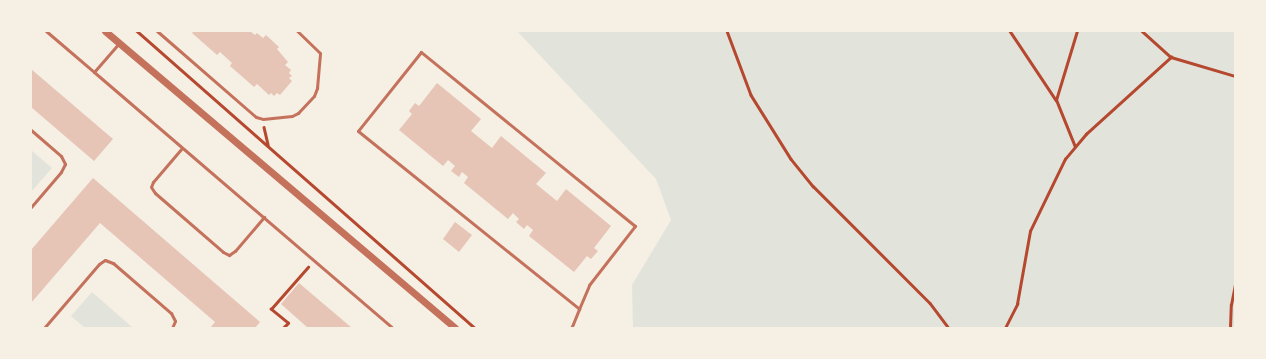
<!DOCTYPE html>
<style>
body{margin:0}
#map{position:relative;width:1266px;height:359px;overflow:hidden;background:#f6efe4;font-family:Raleway,sans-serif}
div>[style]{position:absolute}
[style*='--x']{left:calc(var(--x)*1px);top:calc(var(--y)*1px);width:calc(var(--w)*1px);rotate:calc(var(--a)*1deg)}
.green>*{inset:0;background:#e2e4dc}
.building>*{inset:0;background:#e6c5b7}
.path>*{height:2.5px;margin:-1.25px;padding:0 1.25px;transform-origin:1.25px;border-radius:1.25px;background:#b5482f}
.service>*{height:3px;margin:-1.5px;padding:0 1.5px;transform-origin:1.5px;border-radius:1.5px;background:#c5725c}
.tertiary>*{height:7px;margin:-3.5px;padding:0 3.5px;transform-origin:3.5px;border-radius:3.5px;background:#c5725c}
span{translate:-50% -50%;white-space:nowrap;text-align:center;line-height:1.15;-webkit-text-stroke:3.5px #f6efe4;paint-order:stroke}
.frame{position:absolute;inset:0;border:32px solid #f6efe4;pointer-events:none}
</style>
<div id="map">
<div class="green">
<div style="clip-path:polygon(517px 31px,1235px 31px,1235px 328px,633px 328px,632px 285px,671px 220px,656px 179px)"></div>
<div style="clip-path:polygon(31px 150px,52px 168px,31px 192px)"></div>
<div style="clip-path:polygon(92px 292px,133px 328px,85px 328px,71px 316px)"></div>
</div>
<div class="building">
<div style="clip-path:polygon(194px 31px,250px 31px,255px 35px,257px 33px,263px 38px,266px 35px,279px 47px,277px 49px,288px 62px,285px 65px,291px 70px,289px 73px,292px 76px,289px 78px,292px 81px,280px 95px,277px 93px,274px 96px,271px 93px,269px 95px,257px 84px,254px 87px,230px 66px,232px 63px,220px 52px,217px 55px,192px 33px)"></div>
<div style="clip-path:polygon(31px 69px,113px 139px,94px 161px,31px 107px)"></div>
<div style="clip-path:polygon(437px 83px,481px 119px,471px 131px,492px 148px,501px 136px,546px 173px,536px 184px,557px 201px,566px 189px,611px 226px,594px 248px,598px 251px,591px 259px,587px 256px,574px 272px,529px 236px,533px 230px,527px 225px,524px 229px,516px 222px,519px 219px,513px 213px,508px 219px,464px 183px,468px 177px,462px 172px,459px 177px,451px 171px,455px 166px,448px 160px,443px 166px,399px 130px,412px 114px,409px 111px,415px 103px,419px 106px)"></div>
<div style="clip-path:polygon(93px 178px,260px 322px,255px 328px,210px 328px,215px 322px,100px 223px,31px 303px,31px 250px)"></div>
<div style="clip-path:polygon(455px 222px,472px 235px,459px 252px,443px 239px)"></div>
<div style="clip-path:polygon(299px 283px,352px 328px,308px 328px,281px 304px)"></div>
</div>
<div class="path">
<div style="--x:137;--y:31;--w:450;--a:41.3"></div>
<div style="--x:727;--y:31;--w:68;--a:69.4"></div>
<div style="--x:751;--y:95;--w:75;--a:58"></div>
<div style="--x:791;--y:159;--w:35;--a:51"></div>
<div style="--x:813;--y:186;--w:165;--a:45"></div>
<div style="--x:930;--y:303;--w:31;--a:53"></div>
<div style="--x:1010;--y:31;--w:83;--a:56.3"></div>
<div style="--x:1142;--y:31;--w:39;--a:42"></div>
<div style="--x:264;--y:127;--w:18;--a:77"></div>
<div style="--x:1075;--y:147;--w:51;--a:-112"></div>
<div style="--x:1056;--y:100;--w:72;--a:-73.1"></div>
<div style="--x:283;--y:328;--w:7;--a:-45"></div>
<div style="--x:288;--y:323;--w:22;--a:-141"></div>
<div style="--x:271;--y:309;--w:56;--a:-48.6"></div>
<div style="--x:1005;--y:328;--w:27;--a:-63"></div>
<div style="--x:1017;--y:304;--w:74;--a:-79.9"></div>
<div style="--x:1030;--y:231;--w:80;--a:-64.1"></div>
<div style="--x:1065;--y:159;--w:33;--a:-50"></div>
<div style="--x:1086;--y:134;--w:115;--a:-42.2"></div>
<div style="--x:1171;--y:57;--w:67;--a:16.5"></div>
<div style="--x:1230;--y:328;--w:23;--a:-88"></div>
<div style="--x:1231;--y:305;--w:20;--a:-79"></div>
</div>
<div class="service">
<div style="--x:46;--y:31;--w:63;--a:40.5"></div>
<div style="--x:94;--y:72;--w:37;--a:-49"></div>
<div style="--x:157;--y:31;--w:131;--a:41"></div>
<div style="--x:256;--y:117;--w:7;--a:16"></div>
<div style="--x:263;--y:119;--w:29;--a:-6"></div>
<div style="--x:292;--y:116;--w:7;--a:-27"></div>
<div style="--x:298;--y:113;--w:23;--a:-47"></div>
<div style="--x:314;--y:96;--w:9;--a:-69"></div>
<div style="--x:317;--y:88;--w:35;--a:-85"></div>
<div style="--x:320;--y:53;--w:32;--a:-136"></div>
<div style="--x:94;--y:72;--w:394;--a:40.6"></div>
<div style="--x:31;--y:130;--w:40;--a:41"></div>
<div style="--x:61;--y:156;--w:9;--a:63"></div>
<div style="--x:65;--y:164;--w:9;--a:117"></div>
<div style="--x:61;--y:172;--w:46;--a:130.6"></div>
<div style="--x:182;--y:148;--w:45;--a:130.5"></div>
<div style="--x:153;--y:182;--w:5;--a:112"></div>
<div style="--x:151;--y:187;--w:7;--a:56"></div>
<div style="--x:155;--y:193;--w:90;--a:40.9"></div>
<div style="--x:223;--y:252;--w:7;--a:27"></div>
<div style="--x:229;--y:255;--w:7;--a:-34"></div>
<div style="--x:235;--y:251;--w:45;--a:-49.5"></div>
<div style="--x:44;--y:328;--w:84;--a:-49.3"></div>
<div style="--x:99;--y:264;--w:7;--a:-34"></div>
<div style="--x:105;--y:260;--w:9;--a:21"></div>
<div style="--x:113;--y:263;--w:77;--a:40.8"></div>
<div style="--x:171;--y:313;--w:9;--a:63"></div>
<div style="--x:175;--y:321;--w:8;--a:113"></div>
<div style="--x:571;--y:328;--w:4;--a:-63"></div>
<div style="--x:573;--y:324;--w:16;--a:-68"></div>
<div style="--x:579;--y:309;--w:26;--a:-67"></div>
<div style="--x:589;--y:285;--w:75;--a:-52.1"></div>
<div style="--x:635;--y:226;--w:276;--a:-140.9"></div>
<div style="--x:421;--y:52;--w:101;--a:128.6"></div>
<div style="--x:358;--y:131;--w:284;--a:38.8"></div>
</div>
<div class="tertiary">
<div style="--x:105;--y:31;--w:459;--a:40.3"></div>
</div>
<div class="frame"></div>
</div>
